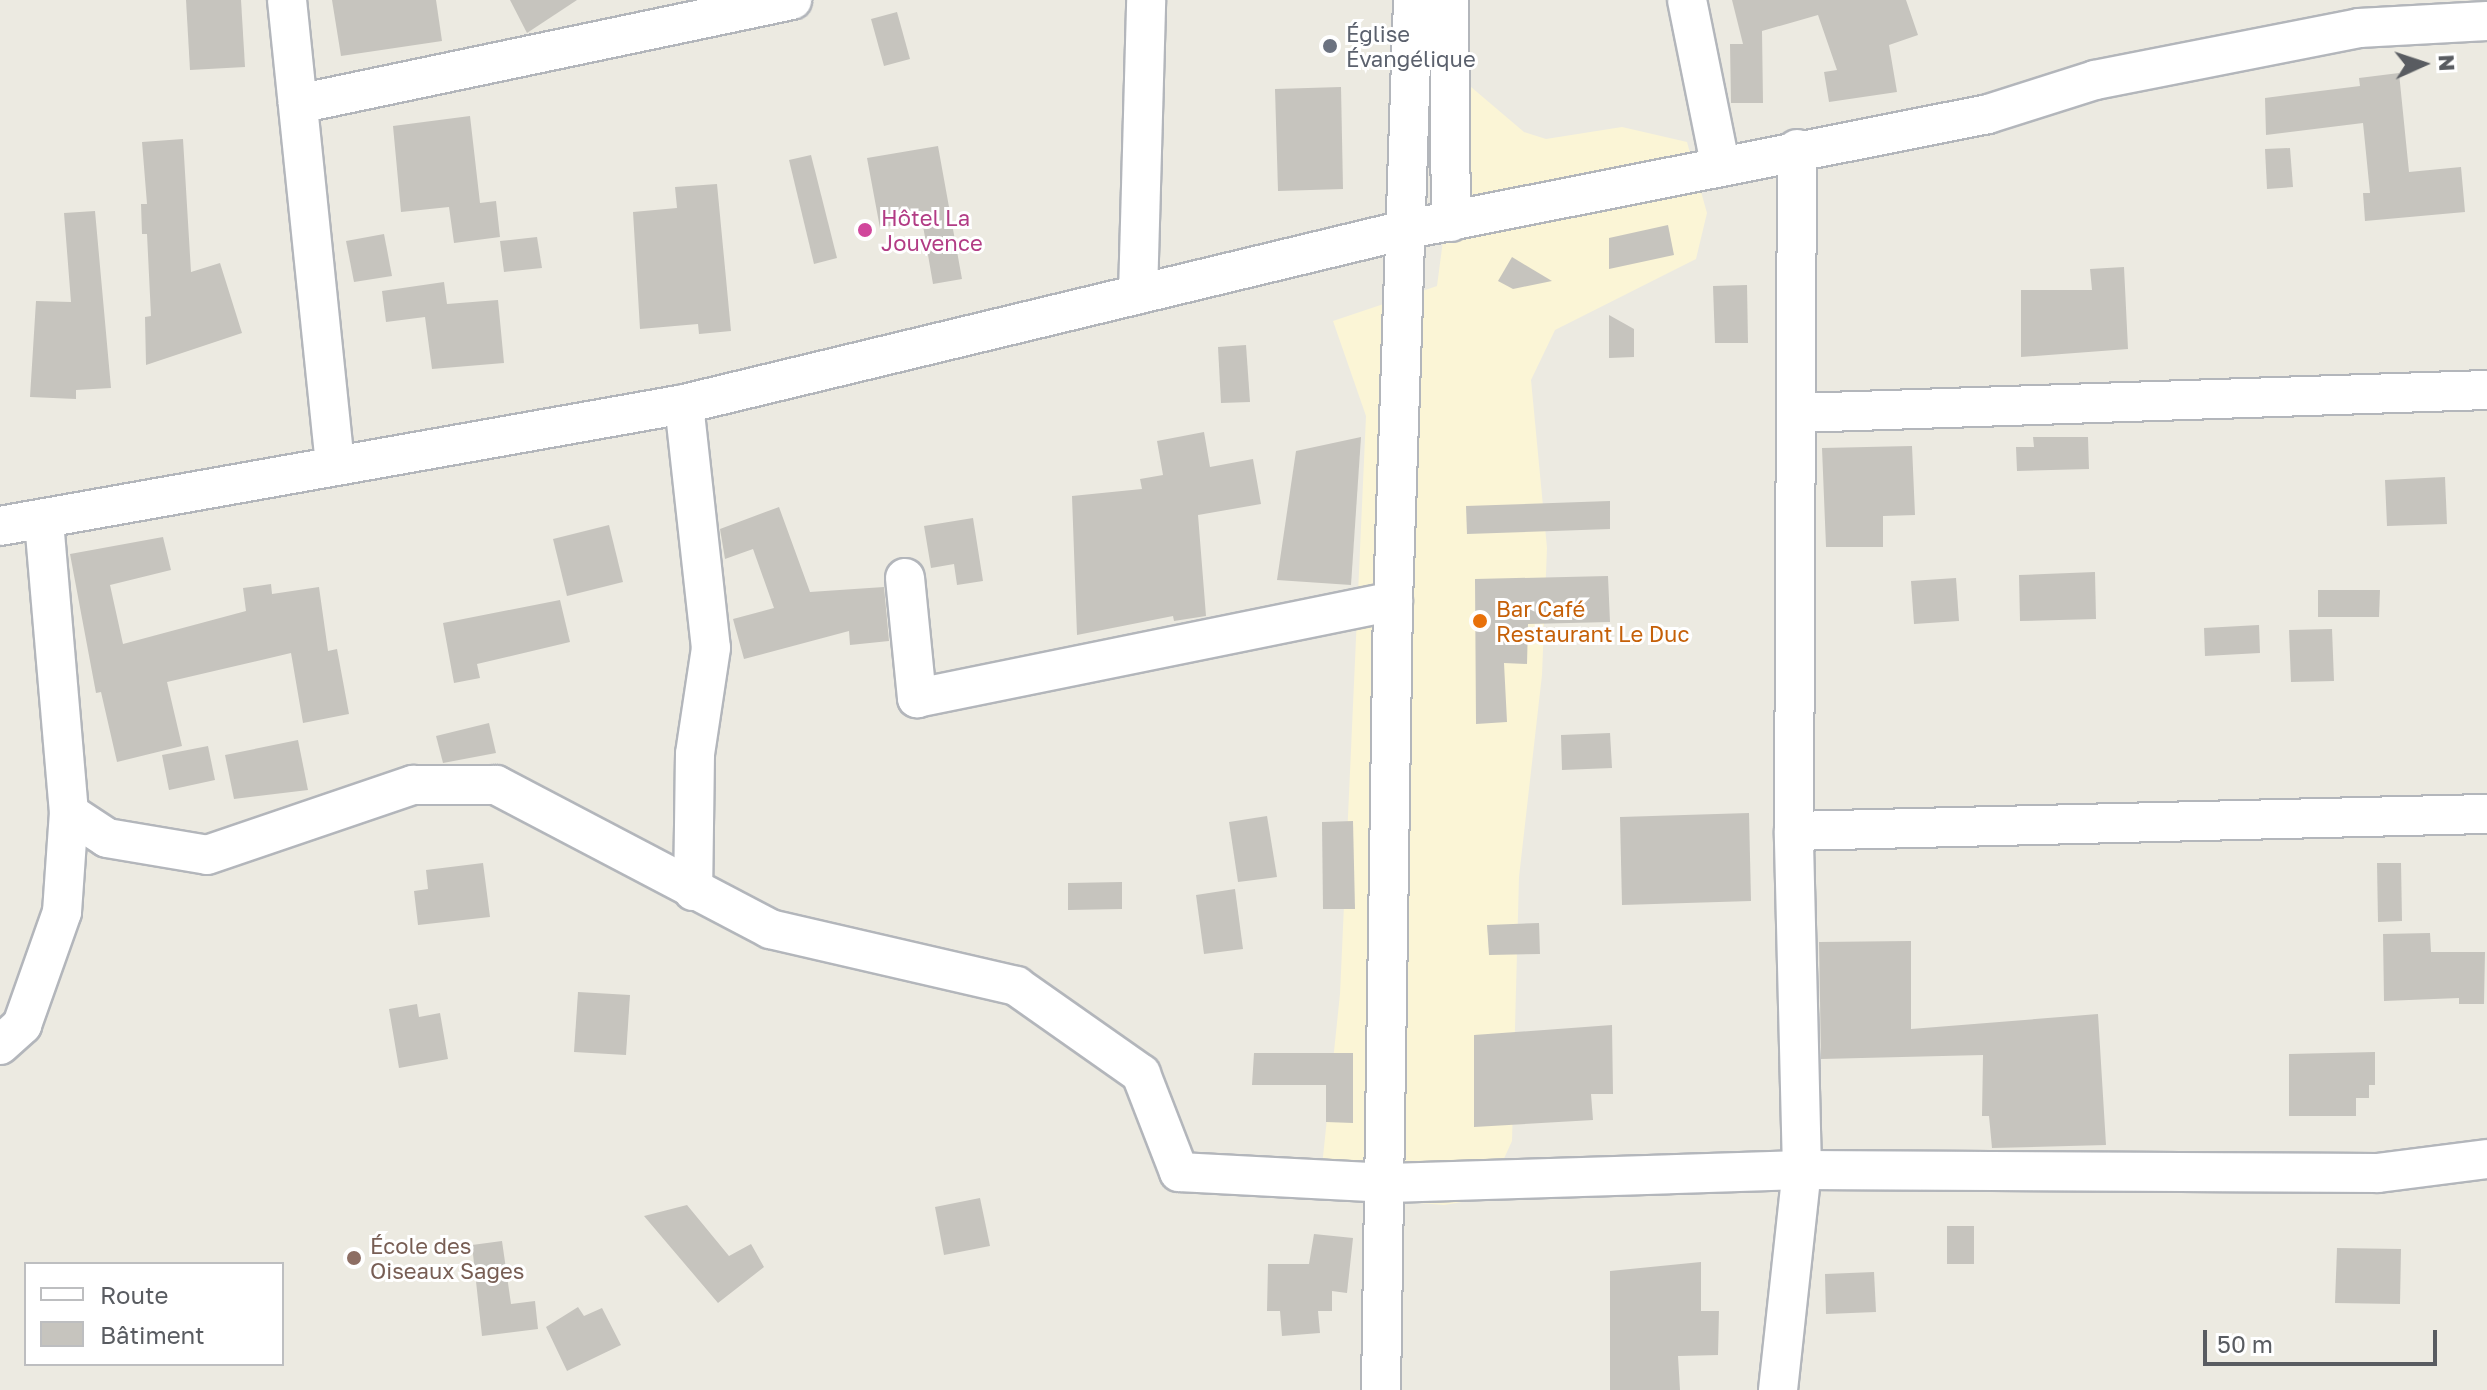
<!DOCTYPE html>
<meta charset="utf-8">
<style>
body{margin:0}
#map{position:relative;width:2487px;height:1390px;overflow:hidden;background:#eceae1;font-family:"Golos Text",sans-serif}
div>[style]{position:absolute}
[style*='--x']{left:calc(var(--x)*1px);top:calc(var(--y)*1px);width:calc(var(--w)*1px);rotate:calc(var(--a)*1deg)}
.commercial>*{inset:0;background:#fbf5d6}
.building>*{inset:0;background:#c6c4be}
.roads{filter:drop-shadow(2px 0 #b3b6bb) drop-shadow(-2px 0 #b3b6bb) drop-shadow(0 2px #b3b6bb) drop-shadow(0 -2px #b3b6bb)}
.minor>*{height:38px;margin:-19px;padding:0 19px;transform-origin:19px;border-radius:19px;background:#fff}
.dots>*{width:22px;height:22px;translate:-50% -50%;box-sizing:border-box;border:4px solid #fff;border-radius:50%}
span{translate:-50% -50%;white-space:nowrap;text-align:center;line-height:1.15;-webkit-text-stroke:6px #fff;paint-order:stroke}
.worship-label{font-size:22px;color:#5b616d}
.left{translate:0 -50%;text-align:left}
.hotel-label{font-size:22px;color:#b23c85}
.food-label{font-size:22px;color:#c56008}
.education-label{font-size:22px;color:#785e54}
.legend{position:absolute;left:24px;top:1262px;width:260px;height:104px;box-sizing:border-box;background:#fff;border:2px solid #bdbec0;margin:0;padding:10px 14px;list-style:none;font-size:24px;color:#595c61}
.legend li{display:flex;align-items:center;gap:16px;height:40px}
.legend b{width:40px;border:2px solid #bdbec0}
.north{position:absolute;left:2383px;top:24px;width:80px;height:80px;-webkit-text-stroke:6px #fff;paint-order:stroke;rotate:87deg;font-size:22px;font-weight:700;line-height:32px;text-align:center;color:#595c61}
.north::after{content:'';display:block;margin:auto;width:28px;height:36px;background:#595c61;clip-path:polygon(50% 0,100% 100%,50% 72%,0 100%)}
.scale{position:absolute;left:2203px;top:1330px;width:234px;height:36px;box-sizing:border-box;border:4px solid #595c61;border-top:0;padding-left:10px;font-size:24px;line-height:28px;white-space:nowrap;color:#595c61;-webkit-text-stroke:6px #fff;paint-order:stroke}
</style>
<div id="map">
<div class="commercial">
<div style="clip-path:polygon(1464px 81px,1524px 132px,1546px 139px,1622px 127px,1687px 142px,1707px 213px,1696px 259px,1555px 330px,1531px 380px,1547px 548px,1542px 675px,1519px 877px,1512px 1141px,1486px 1198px,1444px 1205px,1319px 1195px,1340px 994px,1366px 416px,1333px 321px,1437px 286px)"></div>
</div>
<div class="building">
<div style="clip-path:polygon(186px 0,241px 0,245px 67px,190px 70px)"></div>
<div style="clip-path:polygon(332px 0,436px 0,442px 41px,341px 56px)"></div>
<div style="clip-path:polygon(510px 0,577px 0,527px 33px)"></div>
<div style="clip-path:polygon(1732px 0,1906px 0,1918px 35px,1889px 45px,1897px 92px,1829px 102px,1824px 72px,1837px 70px,1818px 15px,1762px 31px,1763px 103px,1731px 103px,1730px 44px,1743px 44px)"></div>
<div style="clip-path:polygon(897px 12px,910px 59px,884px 66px,871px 19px)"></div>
<div style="clip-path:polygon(2399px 73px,2409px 172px,2461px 167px,2465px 212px,2365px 221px,2363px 193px,2370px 193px,2363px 123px,2266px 135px,2265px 98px,2360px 86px,2359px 78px)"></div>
<div style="clip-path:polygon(1341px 87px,1343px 189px,1278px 191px,1275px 89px)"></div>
<div style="clip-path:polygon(470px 116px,480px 203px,496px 201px,500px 237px,454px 243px,449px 207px,401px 212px,393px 126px)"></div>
<div style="clip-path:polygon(183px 139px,191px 272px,220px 263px,242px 333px,146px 365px,145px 317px,151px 316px,147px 234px,142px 234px,141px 204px,147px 204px,142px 142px)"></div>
<div style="clip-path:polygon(938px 146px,962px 279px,933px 284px,922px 220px,880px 228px,867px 158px)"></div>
<div style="clip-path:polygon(2290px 148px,2293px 187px,2267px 189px,2265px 149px)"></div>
<div style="clip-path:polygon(811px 155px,837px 258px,814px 264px,789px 160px)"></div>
<div style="clip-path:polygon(717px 184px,731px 331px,699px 334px,698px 324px,640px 329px,633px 212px,677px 208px,675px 187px)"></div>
<div style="clip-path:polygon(95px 211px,111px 388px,76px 390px,76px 399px,30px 397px,36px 301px,71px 302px,64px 213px)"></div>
<div style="clip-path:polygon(1668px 225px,1674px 255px,1609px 269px,1609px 238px)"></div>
<div style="clip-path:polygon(384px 234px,392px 276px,354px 282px,346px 241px)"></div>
<div style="clip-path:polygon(537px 237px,542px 268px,504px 272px,500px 241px)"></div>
<div style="clip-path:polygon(1512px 257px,1552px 281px,1513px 289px,1498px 281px)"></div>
<div style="clip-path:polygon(2124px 267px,2128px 349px,2021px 357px,2021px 290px,2092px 290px,2090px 269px)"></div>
<div style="clip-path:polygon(444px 282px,447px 304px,498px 300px,504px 363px,432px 369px,425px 317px,386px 322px,382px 291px)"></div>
<div style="clip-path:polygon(1747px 285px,1748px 343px,1715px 343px,1713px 286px)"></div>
<div style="clip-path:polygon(1609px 315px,1634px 329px,1634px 357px,1609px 358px)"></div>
<div style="clip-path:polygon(1246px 345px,1250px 402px,1221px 403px,1218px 347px)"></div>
<div style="clip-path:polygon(1204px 432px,1210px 467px,1253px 459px,1261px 504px,1198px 515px,1206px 616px,1174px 621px,1173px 616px,1077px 635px,1072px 496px,1142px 489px,1140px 479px,1163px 475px,1157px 441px)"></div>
<div style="clip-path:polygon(1361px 437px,1351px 585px,1277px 580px,1296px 451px)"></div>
<div style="clip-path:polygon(2033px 437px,2088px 437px,2089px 469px,2017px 471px,2016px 447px,2034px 447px)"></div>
<div style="clip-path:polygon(1912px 446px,1915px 515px,1883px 516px,1883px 547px,1826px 547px,1822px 448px)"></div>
<div style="clip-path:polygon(2445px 477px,2447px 524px,2387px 526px,2385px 480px)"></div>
<div style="clip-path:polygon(1610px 501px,1610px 529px,1467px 534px,1466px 506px)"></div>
<div style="clip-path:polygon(779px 507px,810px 592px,884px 587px,889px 641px,850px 645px,849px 631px,744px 659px,733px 619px,774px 608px,753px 549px,725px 559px,720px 529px)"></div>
<div style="clip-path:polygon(973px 518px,983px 581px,957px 585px,954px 564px,931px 568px,924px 526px)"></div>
<div style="clip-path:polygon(609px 525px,623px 582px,567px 596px,553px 539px)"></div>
<div style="clip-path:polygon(163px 537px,171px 570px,110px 585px,123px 644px,246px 611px,243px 588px,271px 584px,272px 594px,319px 587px,328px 651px,337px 649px,349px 714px,303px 723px,291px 653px,167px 682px,182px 746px,117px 762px,101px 692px,96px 693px,70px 554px)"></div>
<div style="clip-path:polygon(2095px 572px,2096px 619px,2020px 621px,2019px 575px)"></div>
<div style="clip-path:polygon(1608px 576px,1610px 622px,1528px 624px,1527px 664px,1504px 663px,1507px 722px,1476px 724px,1475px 579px)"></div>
<div style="clip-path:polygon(1956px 578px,1959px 621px,1914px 624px,1911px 581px)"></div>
<div style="clip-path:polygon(2318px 590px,2380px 590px,2379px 617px,2318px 617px)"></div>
<div style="clip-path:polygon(560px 600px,570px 642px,477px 664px,480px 678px,454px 683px,443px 623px)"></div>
<div style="clip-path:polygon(2259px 625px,2260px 653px,2205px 656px,2204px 628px)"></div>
<div style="clip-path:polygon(2332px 629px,2334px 681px,2291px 682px,2289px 630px)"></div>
<div style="clip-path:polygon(489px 723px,496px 753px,443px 763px,436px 736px)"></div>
<div style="clip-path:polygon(1610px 733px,1612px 768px,1562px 770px,1561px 735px)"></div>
<div style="clip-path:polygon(298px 740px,308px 790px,234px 799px,225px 755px)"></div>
<div style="clip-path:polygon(208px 746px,215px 780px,169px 790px,162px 755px)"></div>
<div style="clip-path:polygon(1749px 813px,1751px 901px,1622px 905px,1620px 817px)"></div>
<div style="clip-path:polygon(1267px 816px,1277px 877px,1238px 882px,1229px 822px)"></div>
<div style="clip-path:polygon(1353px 821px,1355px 909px,1323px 909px,1322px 822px)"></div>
<div style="clip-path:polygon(483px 863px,490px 917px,418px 925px,414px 891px,428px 889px,426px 870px)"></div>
<div style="clip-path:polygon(2377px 863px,2401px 863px,2402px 921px,2378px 922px)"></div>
<div style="clip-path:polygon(1122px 882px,1122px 909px,1068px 910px,1068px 883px)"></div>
<div style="clip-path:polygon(1235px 889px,1243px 949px,1204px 954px,1196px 895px)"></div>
<div style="clip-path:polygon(1539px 923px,1540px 954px,1489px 955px,1487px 925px)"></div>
<div style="clip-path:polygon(2430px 933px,2431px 952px,2485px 952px,2484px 1004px,2459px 1004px,2459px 998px,2384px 1001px,2383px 934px)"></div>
<div style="clip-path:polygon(1911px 941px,1911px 1029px,2098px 1014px,2106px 1145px,1992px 1148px,1989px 1116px,1982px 1116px,1983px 1055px,1821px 1059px,1819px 942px)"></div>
<div style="clip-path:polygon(578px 992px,630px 995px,626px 1055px,574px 1052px)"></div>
<div style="clip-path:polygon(417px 1004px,419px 1017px,440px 1013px,448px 1059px,399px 1068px,389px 1009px)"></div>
<div style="clip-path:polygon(1612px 1025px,1613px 1094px,1591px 1094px,1593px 1120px,1474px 1127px,1474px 1035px)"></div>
<div style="clip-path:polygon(2375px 1052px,2375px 1085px,2369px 1085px,2369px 1098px,2356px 1098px,2356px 1116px,2289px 1116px,2289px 1054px)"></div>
<div style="clip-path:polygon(1254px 1053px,1353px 1053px,1353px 1123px,1326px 1122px,1326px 1085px,1252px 1085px)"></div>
<div style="clip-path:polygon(980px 1198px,990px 1246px,944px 1255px,935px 1207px)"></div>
<div style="clip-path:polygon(687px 1205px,729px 1256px,751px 1244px,764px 1267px,718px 1303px,644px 1216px)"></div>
<div style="clip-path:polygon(1947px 1226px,1974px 1226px,1974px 1264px,1947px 1264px)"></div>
<div style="clip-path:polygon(1314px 1234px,1353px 1238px,1347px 1293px,1332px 1291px,1332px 1311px,1318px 1311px,1320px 1333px,1282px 1336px,1280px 1311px,1267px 1311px,1268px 1264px,1309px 1264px)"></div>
<div style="clip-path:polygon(502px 1241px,511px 1304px,535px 1301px,538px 1329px,482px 1336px,472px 1245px)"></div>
<div style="clip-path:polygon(2337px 1248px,2401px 1249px,2400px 1304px,2335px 1303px)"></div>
<div style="clip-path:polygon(1701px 1262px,1701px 1311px,1719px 1311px,1718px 1355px,1678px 1356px,1680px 1390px,1610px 1390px,1610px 1271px)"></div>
<div style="clip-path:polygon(1874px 1272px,1876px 1312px,1826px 1314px,1825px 1274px)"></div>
<div style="clip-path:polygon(578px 1307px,584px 1316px,602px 1308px,621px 1345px,567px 1371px,546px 1327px)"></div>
</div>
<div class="roads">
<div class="minor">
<div style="--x:287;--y:0;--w:465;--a:84.1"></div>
<div style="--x:1449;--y:0;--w:222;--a:89.5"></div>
<div style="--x:1687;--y:0;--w:167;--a:78.6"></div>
<div style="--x:298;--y:104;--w:505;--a:-11.89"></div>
<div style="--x:1138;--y:294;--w:294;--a:-88.4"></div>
<div style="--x:684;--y:404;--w:245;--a:83.7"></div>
<div style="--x:711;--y:648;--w:107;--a:98.6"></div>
<div style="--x:695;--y:754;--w:137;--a:90.8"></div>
<div style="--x:1797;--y:413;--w:690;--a:-1.91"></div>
<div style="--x:0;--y:526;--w:695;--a:-10.11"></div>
<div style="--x:684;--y:404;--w:746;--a:-13.57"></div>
<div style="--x:1409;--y:229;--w:590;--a:-11.23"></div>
<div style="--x:1988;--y:114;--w:112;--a:-17.6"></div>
<div style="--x:2095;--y:80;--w:269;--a:-11.1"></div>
<div style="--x:2359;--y:28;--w:128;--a:-3.1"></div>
<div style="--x:905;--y:578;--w:121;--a:84.3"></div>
<div style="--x:917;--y:698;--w:486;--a:-11.5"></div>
<div style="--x:69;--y:813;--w:45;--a:33.3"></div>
<div style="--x:107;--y:838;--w:101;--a:9.6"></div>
<div style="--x:207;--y:855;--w:218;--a:-18.8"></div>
<div style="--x:413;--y:785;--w:83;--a:0"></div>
<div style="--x:496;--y:785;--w:310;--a:27.7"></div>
<div style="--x:770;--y:929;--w:253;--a:13"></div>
<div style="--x:1016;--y:986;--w:153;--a:35.1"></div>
<div style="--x:1141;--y:1074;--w:105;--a:68.8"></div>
<div style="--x:1179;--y:1172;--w:210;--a:3"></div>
<div style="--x:1389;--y:1183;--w:413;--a:-1.8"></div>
<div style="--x:1802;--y:1170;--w:576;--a:0.3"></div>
<div style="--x:2378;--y:1173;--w:110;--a:-7.3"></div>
<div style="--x:1794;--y:831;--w:693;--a:-1.41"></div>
<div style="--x:0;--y:1045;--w:30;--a:-42"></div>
<div style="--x:22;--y:1025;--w:120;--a:-70.5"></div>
<div style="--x:62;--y:912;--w:99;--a:-86"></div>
<div style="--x:69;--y:813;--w:295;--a:-94.9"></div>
<div style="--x:1381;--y:1390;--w:789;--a:-89.13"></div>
<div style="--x:1393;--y:601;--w:601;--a:-88.09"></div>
<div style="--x:1778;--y:1390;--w:221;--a:-83.8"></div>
<div style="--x:1802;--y:1170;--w:339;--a:-91.4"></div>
<div style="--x:1794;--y:831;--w:682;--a:-89.75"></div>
</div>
</div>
<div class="dots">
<div style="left:1330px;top:46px;background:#6b7280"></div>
<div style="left:865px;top:230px;background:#d1479c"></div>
<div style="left:1480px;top:621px;background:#e8710a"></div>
<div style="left:354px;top:1258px;background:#8d6e63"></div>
</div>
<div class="worship-label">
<span class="left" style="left:1346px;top:46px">Église<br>Évangélique</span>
</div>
<div class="hotel-label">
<span class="left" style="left:881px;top:230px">Hôtel La<br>Jouvence</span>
</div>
<div class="food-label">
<span class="left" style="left:1496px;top:621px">Bar Café<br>Restaurant Le Duc</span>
</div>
<div class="education-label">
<span class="left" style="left:370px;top:1258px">École des<br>Oiseaux Sages</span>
</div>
<ul class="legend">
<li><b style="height:10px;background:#fff"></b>Route</li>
<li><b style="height:22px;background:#c6c4be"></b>Bâtiment</li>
</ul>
<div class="north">N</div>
<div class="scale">50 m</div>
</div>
